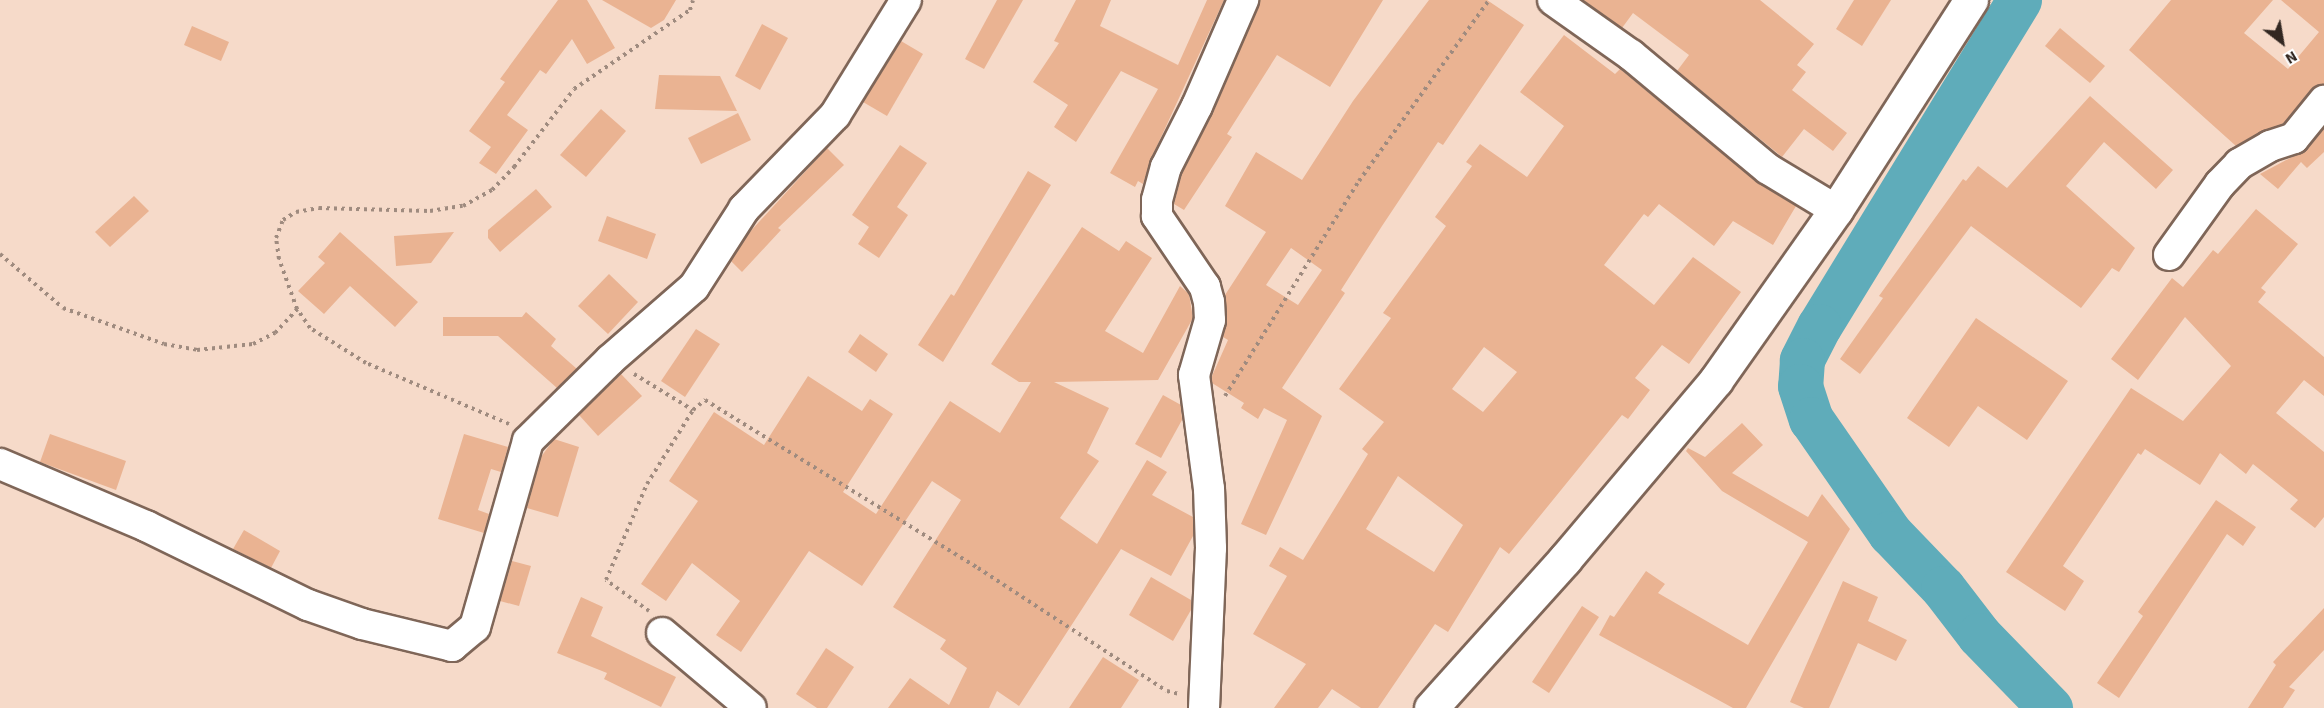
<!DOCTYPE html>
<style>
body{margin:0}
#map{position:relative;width:2324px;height:708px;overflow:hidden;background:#f6dac9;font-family:"Source Sans 3",sans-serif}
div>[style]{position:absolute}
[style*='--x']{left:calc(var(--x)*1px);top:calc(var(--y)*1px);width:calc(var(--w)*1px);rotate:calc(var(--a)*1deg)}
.river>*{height:45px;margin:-22.5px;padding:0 22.5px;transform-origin:22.5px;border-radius:22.5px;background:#5facba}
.building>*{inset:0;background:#eab392}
.path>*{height:4px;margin-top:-2px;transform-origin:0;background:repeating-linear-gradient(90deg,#9f8b7f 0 3px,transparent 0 7.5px)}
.roads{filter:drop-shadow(2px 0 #7f6658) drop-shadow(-2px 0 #7f6658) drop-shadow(0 2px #7f6658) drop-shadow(0 -2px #7f6658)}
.street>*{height:30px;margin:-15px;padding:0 15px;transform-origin:15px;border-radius:15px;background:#fff}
.secondary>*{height:33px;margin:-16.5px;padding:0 16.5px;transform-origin:16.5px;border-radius:16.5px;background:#fff}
span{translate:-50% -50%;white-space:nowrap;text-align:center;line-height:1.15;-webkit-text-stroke:5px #fff;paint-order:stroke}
.north{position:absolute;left:2252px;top:12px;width:60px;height:60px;-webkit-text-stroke:4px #fff;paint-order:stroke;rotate:149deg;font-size:16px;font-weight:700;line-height:24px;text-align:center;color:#322721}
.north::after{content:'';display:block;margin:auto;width:21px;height:27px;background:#322721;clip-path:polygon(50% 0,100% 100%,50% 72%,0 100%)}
</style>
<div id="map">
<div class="river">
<div style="--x:2019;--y:0;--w:382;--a:121.5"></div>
<div style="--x:1819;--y:326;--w:38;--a:117"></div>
<div style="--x:1802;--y:360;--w:26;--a:94"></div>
<div style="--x:1800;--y:386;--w:35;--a:72"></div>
<div style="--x:1811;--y:419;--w:139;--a:55.3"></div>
<div style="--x:1890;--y:533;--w:76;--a:46.1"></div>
<div style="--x:1943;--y:588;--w:59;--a:52.5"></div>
<div style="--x:1979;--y:635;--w:102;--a:45.8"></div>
</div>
<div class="building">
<div style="clip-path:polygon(558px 0,587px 0,615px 48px,587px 64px,572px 39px,546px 74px,540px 70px,507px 115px,528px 130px,496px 174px,479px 163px,491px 147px,469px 131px,505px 82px,500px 79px)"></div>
<div style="clip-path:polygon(602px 0,676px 0,664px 20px,651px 28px)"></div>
<div style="clip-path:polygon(997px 0,1023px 0,984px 69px,965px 59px)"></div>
<div style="clip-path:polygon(1076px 0,1111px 0,1100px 26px,1178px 65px,1207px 0,1224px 0,1151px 159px,1143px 184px,1138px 181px,1135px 187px,1110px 173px,1158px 89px,1121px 71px,1076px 142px,1054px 127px,1068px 105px,1033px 82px,1059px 43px,1054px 41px)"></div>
<div style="clip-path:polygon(1260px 0,1383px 0,1330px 87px,1277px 55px,1227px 134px,1232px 137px,1184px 210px,1174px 204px,1182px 173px,1213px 113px)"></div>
<div style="clip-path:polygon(evenodd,1429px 0,1487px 0,1524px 25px,1443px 145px,1438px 142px,1382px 226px,1341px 290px,1345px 293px,1282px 388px,1322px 416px,1266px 535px,1241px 524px,1287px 420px,1264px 408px,1258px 419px,1241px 408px,1244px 403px,1212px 383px,1212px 376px,1228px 340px,1223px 337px,1227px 319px,1225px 295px,1266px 232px,1225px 206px,1256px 152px,1302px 180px,1353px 101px,1429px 0,1291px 248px,1322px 270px,1298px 305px,1266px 285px,1291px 248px)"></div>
<div style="clip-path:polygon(1583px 0,1760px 0,1814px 44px,1797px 65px,1806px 72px,1792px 90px,1847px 133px,1833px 151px,1804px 129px,1782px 157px,1677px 71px,1689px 55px,1633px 13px,1622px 28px)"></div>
<div style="clip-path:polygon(1854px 0,1891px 0,1862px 46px,1836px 29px)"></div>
<div style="clip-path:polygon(2171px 0,2273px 0,2244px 33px,2288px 69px,2319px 32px,2281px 0,2324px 0,2324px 84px,2311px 90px,2284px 123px,2236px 146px,2129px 50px)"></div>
<div style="clip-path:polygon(762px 24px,788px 38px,760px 90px,735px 76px)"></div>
<div style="clip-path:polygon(192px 26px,229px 42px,221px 61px,184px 45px)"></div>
<div style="clip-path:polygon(2060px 28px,2105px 66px,2090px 83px,2045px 46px)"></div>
<div style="clip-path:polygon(evenodd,1564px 35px,1615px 74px,1620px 69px,1757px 182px,1796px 206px,1773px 245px,1733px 221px,1714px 246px,1659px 204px,1648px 217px,1644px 214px,1604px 265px,1654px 305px,1693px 257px,1741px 292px,1689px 364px,1662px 345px,1635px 378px,1650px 390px,1628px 419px,1622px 415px,1509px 554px,1500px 547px,1448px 632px,1435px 624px,1378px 708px,1361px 708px,1332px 689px,1318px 708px,1274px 708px,1306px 664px,1253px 634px,1287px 576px,1269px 566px,1280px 547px,1303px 560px,1368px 454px,1362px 449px,1384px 422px,1339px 389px,1391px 318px,1383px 313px,1446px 226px,1435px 217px,1472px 166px,1466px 162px,1480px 144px,1527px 177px,1564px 126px,1520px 92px,1564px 35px,1484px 347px,1517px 372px,1483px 412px,1452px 389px,1484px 347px,1564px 35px,1398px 476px,1463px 525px,1434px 572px,1366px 529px,1398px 476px)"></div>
<div style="clip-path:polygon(901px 41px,923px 54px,887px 116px,863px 102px)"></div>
<div style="clip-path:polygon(659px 75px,720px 76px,737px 111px,655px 109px)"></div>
<div style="clip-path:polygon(2090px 96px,2173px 170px,2156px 189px,2104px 142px,2066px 186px,2135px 248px,2119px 272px,2112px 268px,2081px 308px,1971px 226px,1860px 374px,1840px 359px,1883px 298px,1879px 296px,1963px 179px,1966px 181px,1978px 166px,2007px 188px)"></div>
<div style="clip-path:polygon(601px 109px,626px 131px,586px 177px,560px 155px)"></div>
<div style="clip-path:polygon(738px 113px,751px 140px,701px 164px,688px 138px)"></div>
<div style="clip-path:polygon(2324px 128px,2324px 152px,2307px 168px,2301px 162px,2278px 189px,2260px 174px,2307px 149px)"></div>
<div style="clip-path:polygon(900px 145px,927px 163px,897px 207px,908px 215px,879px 258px,858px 244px,869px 227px,852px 215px)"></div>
<div style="clip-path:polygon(827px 148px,844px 165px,778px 228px,781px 230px,742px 272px,731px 261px,748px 234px)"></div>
<div style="clip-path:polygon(1028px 171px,1051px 185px,943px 362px,918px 345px,951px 294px,954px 296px)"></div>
<div style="clip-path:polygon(536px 189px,552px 207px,500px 252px,488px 238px,488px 230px)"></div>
<div style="clip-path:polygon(134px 196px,149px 211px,110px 247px,95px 232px)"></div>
<div style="clip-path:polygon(2256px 209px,2298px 244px,2261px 288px,2266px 292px,2258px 302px,2324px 357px,2324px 396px,2304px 380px,2276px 413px,2324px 452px,2324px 517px,2315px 528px,2290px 509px,2298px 500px,2253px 464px,2246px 474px,2220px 453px,2200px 485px,2145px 449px,2141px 455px,2138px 453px,2063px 566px,2084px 581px,2065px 611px,2006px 572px,2131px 388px,2183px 421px,2231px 366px,2185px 317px,2138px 380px,2111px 359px,2172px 278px,2183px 287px,2213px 250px,2218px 254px)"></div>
<div style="clip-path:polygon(607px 216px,656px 234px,647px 259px,598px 241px)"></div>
<div style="clip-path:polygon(1082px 227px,1119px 251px,1126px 241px,1152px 258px,1105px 331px,1143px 353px,1180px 286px,1189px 294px,1193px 318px,1158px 380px,1054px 382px,1109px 408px,1087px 453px,1099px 461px,1060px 518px,1097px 544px,1147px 460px,1167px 472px,1152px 495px,1193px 517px,1193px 536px,1171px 576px,1121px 549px,1019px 706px,997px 691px,989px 708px,888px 708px,910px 678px,949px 705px,967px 668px,940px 649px,946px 640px,893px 607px,961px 500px,932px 481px,862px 586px,809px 551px,741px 652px,716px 635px,740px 601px,692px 563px,666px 601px,641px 584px,698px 501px,669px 481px,714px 412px,764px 445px,808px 376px,862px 411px,870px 399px,893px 414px,843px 492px,876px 514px,950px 401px,1000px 433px,1031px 382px,1019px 382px,991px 364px)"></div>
<div style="clip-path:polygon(340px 232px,418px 302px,395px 327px,350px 286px,324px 314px,298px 291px,325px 263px,318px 257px)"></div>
<div style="clip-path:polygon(454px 232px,431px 263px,396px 266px,394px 236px)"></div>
<div style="clip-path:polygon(609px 274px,638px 302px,608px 334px,578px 306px)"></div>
<div style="clip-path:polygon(526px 312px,556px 339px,551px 346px,577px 369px,557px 388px,498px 336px,443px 336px,443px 317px,522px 317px)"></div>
<div style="clip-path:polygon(1976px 318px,2068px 381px,2027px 440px,1978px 406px,1949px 447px,1907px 418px)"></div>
<div style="clip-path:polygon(696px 329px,720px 344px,685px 397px,661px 381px)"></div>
<div style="clip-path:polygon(860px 334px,888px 354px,876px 372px,848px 352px)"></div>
<div style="clip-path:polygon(621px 374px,642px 396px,598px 436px,579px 415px)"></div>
<div style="clip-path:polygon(1163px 395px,1181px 405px,1182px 420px,1161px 458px,1135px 444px)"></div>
<div style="clip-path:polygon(1742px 423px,1763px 445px,1732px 473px,1808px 517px,1822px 494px,1850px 529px,1746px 708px,1733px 708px,1599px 635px,1610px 615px,1614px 617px,1646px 571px,1665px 584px,1658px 593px,1748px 645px,1808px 542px,1722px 491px,1686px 451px,1688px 448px,1705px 457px)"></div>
<div style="clip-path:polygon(50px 434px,126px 461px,116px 490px,40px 462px)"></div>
<div style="clip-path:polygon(464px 434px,508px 447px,501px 472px,491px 469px,478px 510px,489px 514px,484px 533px,438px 519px)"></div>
<div style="clip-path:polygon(554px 439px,579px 447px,558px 517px,527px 508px,541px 457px)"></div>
<div style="clip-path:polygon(2216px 500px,2256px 527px,2243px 546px,2227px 534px,2119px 698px,2097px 683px,2143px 616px,2138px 612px)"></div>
<div style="clip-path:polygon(244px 530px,280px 551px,271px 568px,233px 549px)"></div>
<div style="clip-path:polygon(512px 561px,531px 566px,519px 606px,500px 601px)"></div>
<div style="clip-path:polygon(1151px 577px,1191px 600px,1191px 610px,1173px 641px,1129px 615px)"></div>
<div style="clip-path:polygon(1843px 581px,1878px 597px,1868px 621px,1907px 640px,1896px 661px,1858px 643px,1829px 708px,1804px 708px,1790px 702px)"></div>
<div style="clip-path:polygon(581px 597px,603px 607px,591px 636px,676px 677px,661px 707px,604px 679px,607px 673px,557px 653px)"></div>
<div style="clip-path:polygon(1582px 606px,1599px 617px,1549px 693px,1532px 682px)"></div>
<div style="clip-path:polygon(2324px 608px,2324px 650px,2289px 687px,2295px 690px,2283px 708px,2248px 708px,2276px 665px,2273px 662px)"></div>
<div style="clip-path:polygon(826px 648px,854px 667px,827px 708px,817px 708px,796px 694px)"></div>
<div style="clip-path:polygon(1103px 657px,1139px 680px,1121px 708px,1069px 708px)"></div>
</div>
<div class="path">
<div style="--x:0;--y:254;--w:83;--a:40.6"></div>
<div style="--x:63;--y:308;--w:107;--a:19.6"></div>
<div style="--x:164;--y:344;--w:34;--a:10"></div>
<div style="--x:197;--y:350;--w:56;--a:-6.1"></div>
<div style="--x:253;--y:344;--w:25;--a:-27"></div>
<div style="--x:275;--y:333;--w:33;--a:-47"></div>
<div style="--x:634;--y:374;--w:69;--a:31.4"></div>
<div style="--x:693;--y:410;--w:16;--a:-40"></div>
<div style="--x:705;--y:400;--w:321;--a:31.6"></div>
<div style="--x:978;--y:568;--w:225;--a:33.1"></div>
<div style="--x:1167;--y:691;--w:12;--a:14"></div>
<div style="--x:1225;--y:396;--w:253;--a:-58.1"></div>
<div style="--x:1359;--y:181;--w:223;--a:-54.3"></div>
<div style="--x:509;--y:424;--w:155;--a:-156.9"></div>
<div style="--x:366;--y:363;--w:66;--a:-148"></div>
<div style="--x:310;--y:328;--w:23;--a:-124"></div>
<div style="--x:297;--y:309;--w:53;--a:-109.8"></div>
<div style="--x:279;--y:259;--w:21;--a:-98"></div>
<div style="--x:276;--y:238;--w:19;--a:-69"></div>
<div style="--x:283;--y:220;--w:15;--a:-32"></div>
<div style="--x:296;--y:212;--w:23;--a:-10"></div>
<div style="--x:319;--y:208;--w:111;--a:1.5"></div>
<div style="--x:430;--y:211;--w:33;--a:-9"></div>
<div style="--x:463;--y:206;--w:33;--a:-29"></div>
<div style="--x:492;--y:190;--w:32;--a:-46"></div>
<div style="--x:514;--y:167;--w:98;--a:-52.4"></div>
<div style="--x:574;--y:89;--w:140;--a:-34.3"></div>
<div style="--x:690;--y:10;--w:10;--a:-73"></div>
<div style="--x:649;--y:611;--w:53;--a:-144.2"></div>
<div style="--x:606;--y:580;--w:104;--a:-66.9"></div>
<div style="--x:647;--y:484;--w:87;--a:-58.1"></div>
</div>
<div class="roads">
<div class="street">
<div style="--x:1553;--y:0;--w:95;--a:35.2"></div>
<div style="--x:1631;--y:55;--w:178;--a:39.8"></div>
<div style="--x:1768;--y:169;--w:79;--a:31.1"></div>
<div style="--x:2169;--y:255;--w:87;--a:-54.3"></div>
<div style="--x:2220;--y:184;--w:28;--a:-46"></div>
<div style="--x:2239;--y:164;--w:36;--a:-30"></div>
<div style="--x:2270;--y:146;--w:25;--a:-18"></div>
<div style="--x:2294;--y:138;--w:48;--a:-51"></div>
<div style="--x:0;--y:464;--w:159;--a:23"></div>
<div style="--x:146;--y:526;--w:180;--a:26"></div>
<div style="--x:308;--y:605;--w:57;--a:19.4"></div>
<div style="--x:362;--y:624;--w:93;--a:13.7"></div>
<div style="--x:452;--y:646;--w:30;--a:-40"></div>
<div style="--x:475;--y:627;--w:193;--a:-74.1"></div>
<div style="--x:528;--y:441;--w:115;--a:-44.6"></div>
<div style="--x:610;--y:360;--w:111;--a:-41"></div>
<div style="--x:694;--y:287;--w:93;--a:-57.3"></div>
<div style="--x:744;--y:209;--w:131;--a:-45.9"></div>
<div style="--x:835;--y:115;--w:135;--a:-58.3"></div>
<div style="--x:662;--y:633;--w:116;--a:40.1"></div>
<div style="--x:1204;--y:708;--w:160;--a:-87.5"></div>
<div style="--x:1211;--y:548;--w:59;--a:-91.9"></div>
<div style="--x:1209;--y:489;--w:115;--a:-97.5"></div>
<div style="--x:1194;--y:375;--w:57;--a:-73.8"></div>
<div style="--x:1210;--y:320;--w:18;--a:-93"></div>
<div style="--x:1209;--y:302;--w:16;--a:-105"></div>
<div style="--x:1205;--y:287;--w:86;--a:-124.1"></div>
<div style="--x:1157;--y:216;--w:16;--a:-90"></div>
<div style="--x:1157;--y:200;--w:34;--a:-75"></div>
<div style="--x:1166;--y:167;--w:68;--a:-63.1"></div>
<div style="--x:1197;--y:106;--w:116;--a:-66.5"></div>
</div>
<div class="secondary">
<div style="--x:1431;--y:708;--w:200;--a:-48"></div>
<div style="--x:1565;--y:559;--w:234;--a:-49.8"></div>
<div style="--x:1716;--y:380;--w:208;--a:-54.8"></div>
<div style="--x:1836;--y:210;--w:250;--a:-57.3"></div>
</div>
</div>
<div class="north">N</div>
</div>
